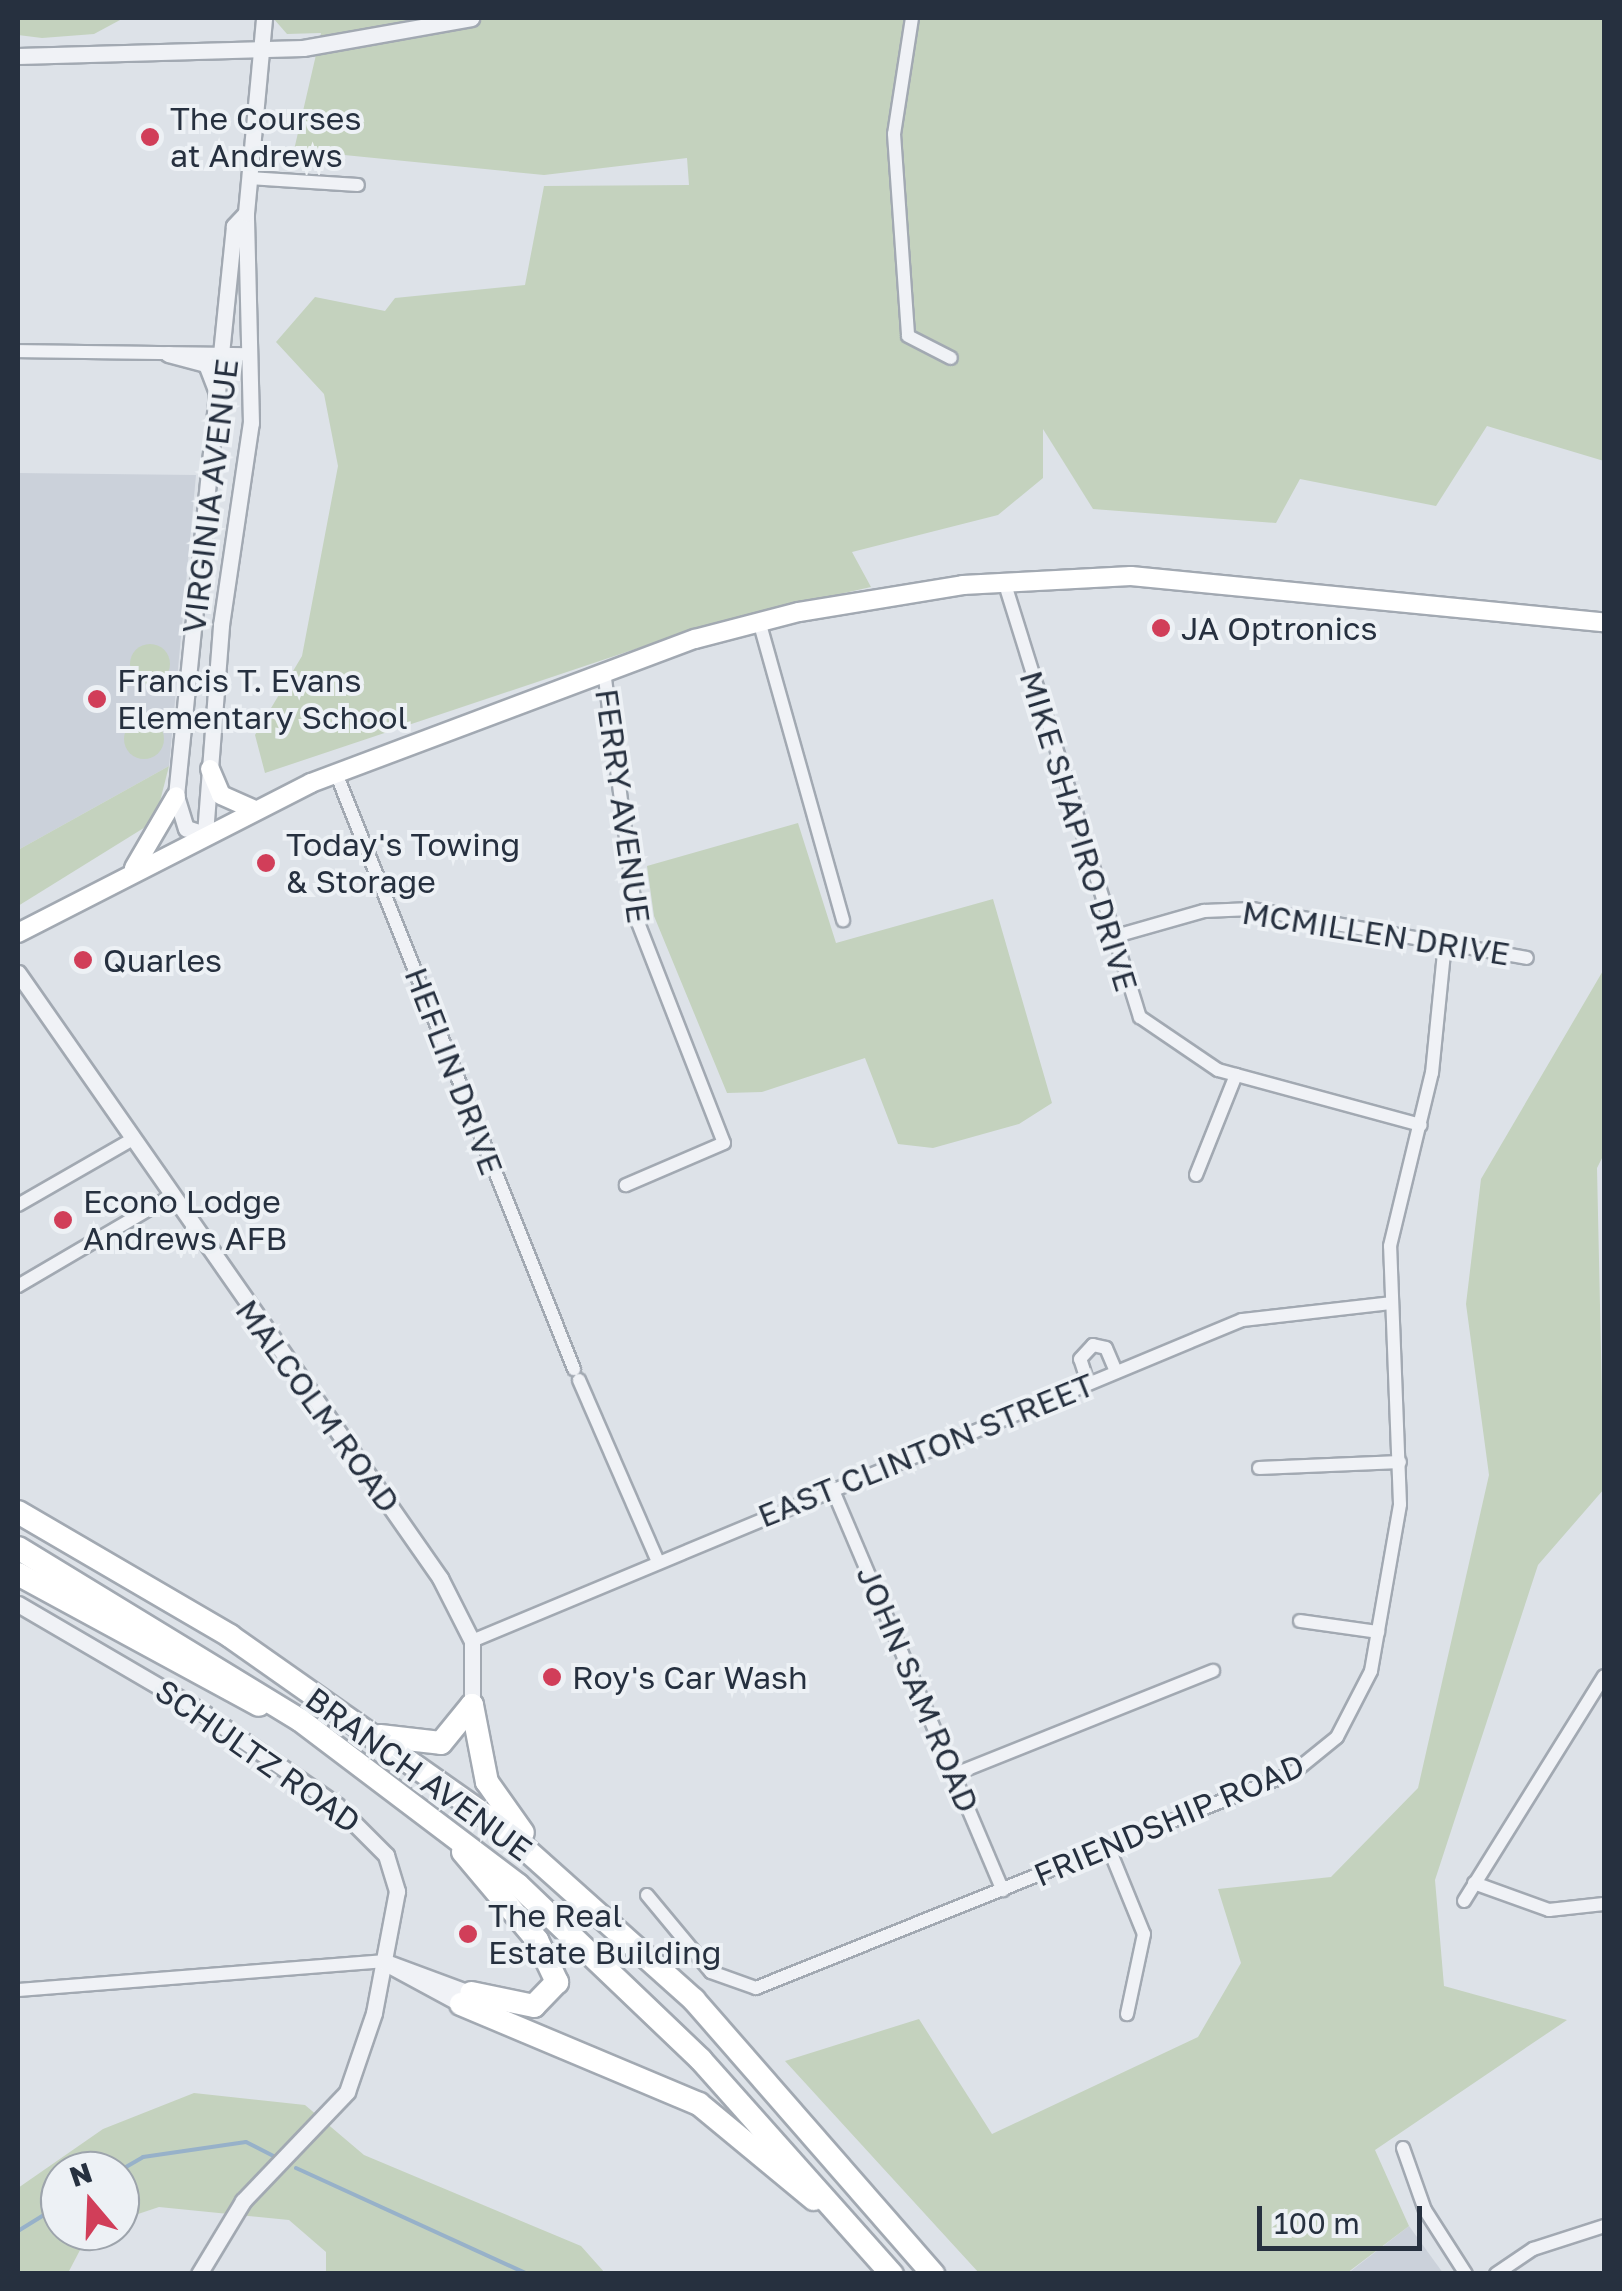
<!DOCTYPE html>
<style>
body{margin:0}
#map{position:relative;width:1622px;height:2291px;overflow:hidden;background:#dde2e8;font-family:"Golos Text",sans-serif}
div>[style]{position:absolute}
[style*='--x']{left:calc(var(--x)*1px);top:calc(var(--y)*1px);width:calc(var(--w)*1px);rotate:calc(var(--a)*1deg)}
.built>*{inset:0;background:#cbd1da}
.green>*{inset:0;background:#c4d2be}
.round{border-radius:50%}
.stream>*{height:4px;margin:-2px;padding:0 2px;transform-origin:2px;border-radius:2px;background:#97b1c9}
.roads{filter:drop-shadow(2px 0 #a2a9b2) drop-shadow(-2px 0 #a2a9b2) drop-shadow(0 2px #a2a9b2) drop-shadow(0 -2px #a2a9b2)}
.minor>*{height:12px;margin:-6px;padding:0 6px;transform-origin:6px;border-radius:6px;background:#f0f2f6}
.tertiary>*{height:15px;margin:-7.5px;padding:0 7.5px;transform-origin:7.5px;border-radius:7.5px;background:#f0f2f6}
.secondary>*{height:18px;margin:-9px;padding:0 9px;transform-origin:9px;border-radius:9px;background:#fff}
.motorway>*{height:22px;margin:-11px;padding:0 11px;transform-origin:11px;border-radius:11px;background:#fff}
.dots>*{width:28px;height:28px;translate:-50% -50%;box-sizing:border-box;border:5px solid #edf1f5;border-radius:50%}
span{translate:-50% -50%;white-space:nowrap;text-align:center;line-height:1.15;-webkit-text-stroke:8px #edf1f5;paint-order:stroke}
.poi-label{font-size:32px;color:#26303f}
.left{translate:0 -50%;text-align:left}
.street-label{font-size:32px;color:#26303f}
.frame{position:absolute;inset:0;border:20px solid #26303f;pointer-events:none}
.north{position:absolute;left:40px;top:2151px;width:100px;height:100px;box-sizing:border-box;background:#edf1f5;border:2px solid #9da4ac;border-radius:50%;rotate:341deg;font-size:28px;font-weight:700;line-height:40px;text-align:center;color:#26303f}
.north::after{content:'';display:block;margin:auto;width:35px;height:45px;background:#d13e59;clip-path:polygon(50% 0,100% 100%,50% 72%,0 100%)}
.scale{position:absolute;left:1257px;top:2206px;width:165px;height:45px;box-sizing:border-box;border:5px solid #26303f;border-top:0;padding-left:12px;font-size:30px;line-height:35px;white-space:nowrap;color:#26303f;-webkit-text-stroke:8px #edf1f5;paint-order:stroke}
</style>
<div id="map">
<div class="built">
<div style="clip-path:polygon(18px 473px,196px 475px,169px 766px,18px 850px)"></div>
<div style="clip-path:polygon(1409px 2226px,1443px 2273px,1347px 2274px)"></div>
</div>
<div class="green">
<div style="clip-path:polygon(18px 18px,115px 18px,120px 20px,94px 34px,42px 38px,18px 35px)"></div>
<div style="clip-path:polygon(273px 18px,1604px 18px,1604px 461px,1487px 426px,1436px 506px,1300px 479px,1276px 523px,1093px 509px,1043px 429px,1043px 478px,998px 515px,852px 552px,871px 587px,716px 622px,265px 773px,255px 735px,302px 656px,338px 466px,324px 394px,276px 342px,315px 297px,385px 311px,395px 298px,525px 285px,544px 186px,689px 185px,687px 158px,544px 175px,294px 150px,321px 33px,287px 34px)"></div>
<div class="round" style="left:130px;top:644px;width:40px;height:40px"></div>
<div class="round" style="left:124px;top:719px;width:40px;height:40px"></div>
<div style="clip-path:polygon(169px 766px,155px 821px,18px 906px,18px 850px)"></div>
<div style="clip-path:polygon(798px 823px,836px 943px,993px 899px,1052px 1103px,1019px 1124px,933px 1148px,898px 1144px,865px 1058px,762px 1092px,727px 1093px,654px 916px,647px 866px)"></div>
<div style="clip-path:polygon(1604px 969px,1604px 1154px,1597px 1168px,1604px 1489px,1538px 1565px,1435px 1880px,1444px 1986px,1567px 2020px,1375px 2150px,1409px 2226px,1347px 2273px,979px 2273px,785px 2061px,919px 2019px,992px 2134px,1198px 2037px,1241px 1963px,1218px 1889px,1331px 1877px,1418px 1788px,1489px 1475px,1466px 1304px,1481px 1179px)"></div>
<div style="clip-path:polygon(194px 2093px,305px 2105px,364px 2155px,581px 2246px,605px 2273px,326px 2273px,326px 2252px,289px 2220px,159px 2207px,120px 2220px,120px 2171px,60px 2171px,60px 2231px,90px 2231px,68px 2273px,18px 2274px,18px 2188px,103px 2129px)"></div>
</div>
<div class="stream">
<div style="--x:296;--y:2168;--w:255;--a:24.6"></div>
<div style="--x:119;--y:2171;--w:28;--a:-30"></div>
<div style="--x:143;--y:2157;--w:104;--a:-8.3"></div>
<div style="--x:246;--y:2142;--w:33;--a:27"></div>
<div style="--x:18;--y:2231;--w:49;--a:-31.8"></div>
</div>
<div class="roads">
<div class="minor">
<div style="--x:912;--y:18;--w:117;--a:98.8"></div>
<div style="--x:894;--y:134;--w:202;--a:86"></div>
<div style="--x:908;--y:336;--w:48;--a:27.1"></div>
<div style="--x:249;--y:178;--w:109;--a:3.7"></div>
<div style="--x:18;--y:351;--w:226;--a:0.8"></div>
<div style="--x:1004;--y:581;--w:457;--a:72.7"></div>
<div style="--x:1140;--y:1017;--w:94;--a:34.2"></div>
<div style="--x:1218;--y:1070;--w:210;--a:15.2"></div>
<div style="--x:759;--y:621;--w:311;--a:74.3"></div>
<div style="--x:604;--y:671;--w:251;--a:82.5"></div>
<div style="--x:637;--y:920;--w:239;--a:68.7"></div>
<div style="--x:724;--y:1143;--w:107;--a:156.8"></div>
<div style="--x:336;--y:773;--w:642;--a:68.23"></div>
<div style="--x:1109;--y:938;--w:99;--a:-15.9"></div>
<div style="--x:1204;--y:911;--w:48;--a:-2.4"></div>
<div style="--x:1252;--y:909;--w:279;--a:10.1"></div>
<div style="--x:1196;--y:1175;--w:108;--a:-68.2"></div>
<div style="--x:18;--y:1205;--w:130;--a:-29.9"></div>
<div style="--x:18;--y:1286;--w:176;--a:-30.4"></div>
<div style="--x:579;--y:1380;--w:198;--a:66.5"></div>
<div style="--x:1088;--y:1383;--w:25;--a:-108"></div>
<div style="--x:1080;--y:1359;--w:19;--a:-47"></div>
<div style="--x:1093;--y:1345;--w:13;--a:13"></div>
<div style="--x:1106;--y:1348;--w:26;--a:67"></div>
<div style="--x:1259;--y:1468;--w:141;--a:-2.4"></div>
<div style="--x:832;--y:1488;--w:437;--a:67"></div>
<div style="--x:1300;--y:1621;--w:79;--a:8"></div>
<div style="--x:472;--y:1641;--w:834;--a:-22.63"></div>
<div style="--x:1242;--y:1320;--w:150;--a:-6.5"></div>
<div style="--x:955;--y:1774;--w:278;--a:-21.8"></div>
<div style="--x:1108;--y:1846;--w:95;--a:67.8"></div>
<div style="--x:1144;--y:1934;--w:82;--a:102"></div>
<div style="--x:1474;--y:1883;--w:80;--a:19.8"></div>
<div style="--x:1549;--y:1910;--w:55;--a:-6.2"></div>
<div style="--x:647;--y:1895;--w:100;--a:50.3"></div>
<div style="--x:711;--y:1972;--w:48;--a:19.6"></div>
<div style="--x:756;--y:1988;--w:580;--a:-21.87"></div>
<div style="--x:1294;--y:1772;--w:55;--a:-39.1"></div>
<div style="--x:1337;--y:1737;--w:74;--a:-62.7"></div>
<div style="--x:1371;--y:1671;--w:169;--a:-80.1"></div>
<div style="--x:1400;--y:1504;--w:258;--a:-92.2"></div>
<div style="--x:1390;--y:1246;--w:178;--a:-76.4"></div>
<div style="--x:1432;--y:1073;--w:131;--a:-84.3"></div>
<div style="--x:1464;--y:1901;--w:265;--a:-58.1"></div>
<div style="--x:18;--y:1990;--w:366;--a:-4.5"></div>
<div style="--x:1403;--y:2148;--w:66;--a:70.5"></div>
<div style="--x:1425;--y:2210;--w:76;--a:57.4"></div>
<div style="--x:1496;--y:2274;--w:45;--a:-34"></div>
<div style="--x:1533;--y:2249;--w:75;--a:-17.9"></div>
</div>
<div class="tertiary">
<div style="--x:18;--y:56;--w:285;--a:-1.6"></div>
<div style="--x:303;--y:48;--w:171;--a:-10.1"></div>
<div style="--x:246;--y:213;--w:18;--a:133"></div>
<div style="--x:234;--y:226;--w:573;--a:95.81"></div>
<div style="--x:176;--y:796;--w:34;--a:73"></div>
<div style="--x:186;--y:828;--w:20;--a:18"></div>
<div style="--x:205;--y:834;--w:210;--a:-85.6"></div>
<div style="--x:221;--y:625;--w:204;--a:-81.6"></div>
<div style="--x:251;--y:423;--w:210;--a:-91.4"></div>
<div style="--x:246;--y:213;--w:196;--a:-84.7"></div>
<div style="--x:168;--y:354;--w:39;--a:15"></div>
<div style="--x:206;--y:364;--w:28;--a:69"></div>
<div style="--x:18;--y:973;--w:738;--a:55.1"></div>
<div style="--x:440;--y:1578;--w:71;--a:63.1"></div>
<div style="--x:472;--y:1641;--w:64;--a:90"></div>
<div style="--x:18;--y:1604;--w:212;--a:30.3"></div>
<div style="--x:201;--y:1711;--w:165;--a:34.8"></div>
<div style="--x:336;--y:1805;--w:71;--a:45"></div>
<div style="--x:386;--y:1855;--w:38;--a:73"></div>
<div style="--x:397;--y:1891;--w:124;--a:100.7"></div>
<div style="--x:374;--y:2013;--w:83;--a:108.9"></div>
<div style="--x:347;--y:2092;--w:151;--a:133.7"></div>
<div style="--x:243;--y:2201;--w:85;--a:121.1"></div>
<div style="--x:383;--y:1961;--w:92;--a:20.4"></div>
<div style="--x:387;--y:1964;--w:84;--a:28.4"></div>
</div>
<div class="secondary">
<div style="--x:210;--y:769;--w:28;--a:67"></div>
<div style="--x:221;--y:795;--w:37;--a:24"></div>
<div style="--x:134;--y:868;--w:83;--a:-59.7"></div>
<div style="--x:18;--y:933;--w:329;--a:-27.1"></div>
<div style="--x:311;--y:783;--w:410;--a:-20.6"></div>
<div style="--x:695;--y:639;--w:107;--a:-14.6"></div>
<div style="--x:799;--y:612;--w:166;--a:-9.3"></div>
<div style="--x:963;--y:585;--w:168;--a:-3.1"></div>
<div style="--x:1131;--y:576;--w:475;--a:5.6"></div>
</div>
<div class="motorway">
<div style="--x:18;--y:1512;--w:246;--a:30.3"></div>
<div style="--x:230;--y:1636;--w:324;--a:35.1"></div>
<div style="--x:495;--y:1822;--w:267;--a:41.8"></div>
<div style="--x:694;--y:2000;--w:364;--a:48.9"></div>
<div style="--x:18;--y:1548;--w:330;--a:31.4"></div>
<div style="--x:300;--y:1720;--w:273;--a:37.1"></div>
<div style="--x:518;--y:1885;--w:253;--a:43.7"></div>
<div style="--x:701;--y:2060;--w:287;--a:48.3"></div>
<div style="--x:18;--y:1574;--w:274;--a:28.5"></div>
<div style="--x:472;--y:1705;--w:78;--a:79"></div>
<div style="--x:487;--y:1782;--w:62;--a:54.8"></div>
<div style="--x:380;--y:1736;--w:61;--a:6.5"></div>
<div style="--x:441;--y:1743;--w:49;--a:-50.8"></div>
<div style="--x:463;--y:1852;--w:115;--a:49.9"></div>
<div style="--x:537;--y:1940;--w:47;--a:64.5"></div>
<div style="--x:557;--y:1982;--w:33;--a:134"></div>
<div style="--x:534;--y:2006;--w:64;--a:-168.3"></div>
<div style="--x:461;--y:2004;--w:258;--a:22.8"></div>
<div style="--x:699;--y:2104;--w:149;--a:39.6"></div>
</div>
</div>
<div class="dots">
<div style="left:150px;top:137px;background:#d13e59"></div>
<div style="left:1161px;top:628px;background:#d13e59"></div>
<div style="left:97px;top:699px;background:#d13e59"></div>
<div style="left:266px;top:863px;background:#d13e59"></div>
<div style="left:83px;top:960px;background:#d13e59"></div>
<div style="left:63px;top:1220px;background:#d13e59"></div>
<div style="left:552px;top:1677px;background:#d13e59"></div>
<div style="left:468px;top:1934px;background:#d13e59"></div>
</div>
<div class="poi-label">
<span class="left" style="left:170px;top:137px">The Courses<br>at Andrews</span>
<span class="left" style="left:1181px;top:628px">JA Optronics</span>
<span class="left" style="left:117px;top:699px">Francis T. Evans<br>Elementary School</span>
<span class="left" style="left:286px;top:863px">Today's Towing<br>&amp; Storage</span>
<span class="left" style="left:103px;top:960px">Quarles</span>
<span class="left" style="left:83px;top:1220px">Econo Lodge<br>Andrews AFB</span>
<span class="left" style="left:572px;top:1677px">Roy's Car Wash</span>
<span class="left" style="left:488px;top:1934px">The Real<br>Estate Building</span>
</div>
<div class="street-label">
<span style="left:210px;top:496px;rotate:-83deg">VIRGINIA AVENUE</span>
<span style="left:623px;top:806px;rotate:82deg">FERRY AVENUE</span>
<span style="left:1079px;top:831px;rotate:73deg">MIKE SHAPIRO DRIVE</span>
<span style="left:1376px;top:933px;rotate:9deg">MCMILLEN DRIVE</span>
<span style="left:454px;top:1071px;rotate:69deg">HEFLIN DRIVE</span>
<span style="left:318px;top:1406px;rotate:54deg">MALCOLM ROAD</span>
<span style="left:926px;top:1450px;rotate:-22deg">EAST CLINTON STREET</span>
<span style="left:918px;top:1689px;rotate:67deg">JOHN SAM ROAD</span>
<span style="left:258px;top:1756px;rotate:35deg">SCHULTZ ROAD</span>
<span style="left:419px;top:1774px;rotate:36deg">BRANCH AVENUE</span>
<span style="left:1169px;top:1820px;rotate:-23deg">FRIENDSHIP ROAD</span>
</div>
<div class="frame"></div>
<div class="north">N</div>
<div class="scale">100 m</div>
</div>
